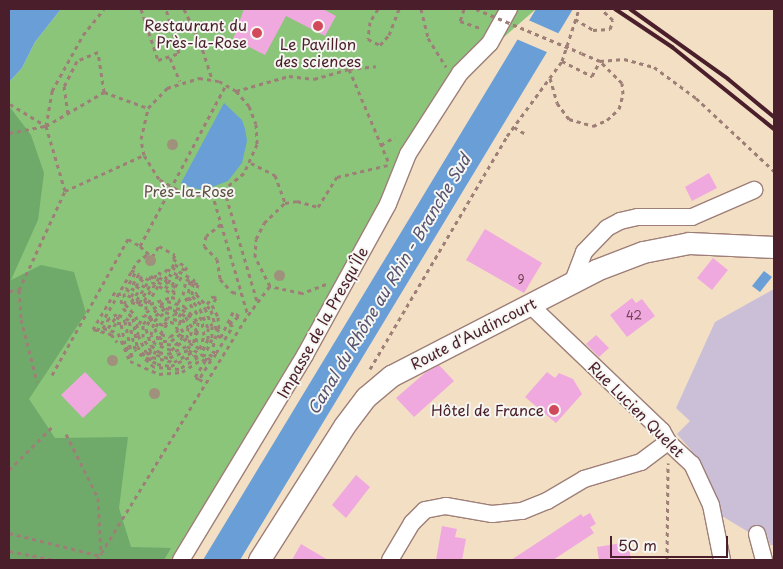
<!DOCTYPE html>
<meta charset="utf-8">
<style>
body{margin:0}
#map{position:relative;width:783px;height:569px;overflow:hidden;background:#f2dfc4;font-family:"Playpen Sans",sans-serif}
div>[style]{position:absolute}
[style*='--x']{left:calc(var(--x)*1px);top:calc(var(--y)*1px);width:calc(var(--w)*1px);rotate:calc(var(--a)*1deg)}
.industrial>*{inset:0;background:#cabfd6}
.green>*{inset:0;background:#8ac57a}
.forest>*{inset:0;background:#6faa6a}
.water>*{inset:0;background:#699fd6}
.pier>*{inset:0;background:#f2dfc4}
.building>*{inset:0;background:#f0a9de}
.path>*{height:3px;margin-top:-1.5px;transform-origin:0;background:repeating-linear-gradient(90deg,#9e7f78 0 4px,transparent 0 8px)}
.roads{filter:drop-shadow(1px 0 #9e7f78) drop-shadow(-1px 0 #9e7f78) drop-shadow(0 1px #9e7f78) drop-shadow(0 -1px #9e7f78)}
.minor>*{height:16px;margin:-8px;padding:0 8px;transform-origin:8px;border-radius:8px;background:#fff}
.major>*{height:21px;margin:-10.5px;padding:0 10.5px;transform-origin:10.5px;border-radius:10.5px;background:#fff}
.rail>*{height:4px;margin:-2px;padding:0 2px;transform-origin:2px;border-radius:2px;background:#4a1f2b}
.path-bridge>*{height:3px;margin-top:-1.5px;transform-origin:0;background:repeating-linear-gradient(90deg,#9e7f78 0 4px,transparent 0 8px)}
.trees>*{width:11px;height:11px;margin:-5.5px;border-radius:50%;background:#a0917d}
.dots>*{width:14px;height:14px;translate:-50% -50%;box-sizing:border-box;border:2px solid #f6f6f2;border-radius:50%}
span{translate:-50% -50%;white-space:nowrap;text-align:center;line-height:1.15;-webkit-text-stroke:4px #f6f6f2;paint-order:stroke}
.number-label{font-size:12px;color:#744258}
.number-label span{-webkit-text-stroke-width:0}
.poi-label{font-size:15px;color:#4a1f2b}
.right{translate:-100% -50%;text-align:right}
.park-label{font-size:15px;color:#5d5143}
.street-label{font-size:15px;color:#4a1f2b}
.water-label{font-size:16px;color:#56526f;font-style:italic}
.frame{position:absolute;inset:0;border:10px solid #4a1f2b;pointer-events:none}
.scale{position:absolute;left:610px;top:536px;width:118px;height:22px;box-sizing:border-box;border:2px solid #4a1f2b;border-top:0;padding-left:6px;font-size:15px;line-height:18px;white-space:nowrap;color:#4a1f2b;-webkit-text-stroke:4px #f6f6f2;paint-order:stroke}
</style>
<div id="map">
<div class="industrial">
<div style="clip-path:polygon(774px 289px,774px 545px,770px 545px,767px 535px,750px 533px,722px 516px,691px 450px,677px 434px,690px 421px,676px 408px,715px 322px)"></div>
</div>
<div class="green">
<div style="clip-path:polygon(61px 9px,536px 9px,455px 80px,181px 560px,9px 560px,9px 82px,22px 68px,35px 42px)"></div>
</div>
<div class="forest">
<div style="clip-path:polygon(9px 106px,31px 135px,44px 173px,38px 220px,11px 280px,41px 265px,74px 272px,86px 313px,29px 399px,55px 438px,128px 437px,119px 508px,131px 547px,171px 548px,164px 560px,9px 560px)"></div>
</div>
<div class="water">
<div style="clip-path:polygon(9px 9px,61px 9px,35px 42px,22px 68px,9px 82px)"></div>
<div style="clip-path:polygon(536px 9px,573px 9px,240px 560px,203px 560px)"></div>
<div style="clip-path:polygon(224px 103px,242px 120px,245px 129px,247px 141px,242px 163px,228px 181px,204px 190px,192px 188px,181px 183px)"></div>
<div style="clip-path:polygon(764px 271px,772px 277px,760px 292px,752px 286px)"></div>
</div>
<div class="pier">
<div style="clip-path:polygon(526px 19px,560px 34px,549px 53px,514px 38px)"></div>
</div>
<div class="building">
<div style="clip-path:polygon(244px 9px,323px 9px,336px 16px,325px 36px,286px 16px,265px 55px,233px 39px)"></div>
<div style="clip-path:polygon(709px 173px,717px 188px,692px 201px,685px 187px)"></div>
<div style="clip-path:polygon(485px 229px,542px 263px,524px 293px,466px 260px)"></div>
<div style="clip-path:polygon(713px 258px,728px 270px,712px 290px,697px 278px)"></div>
<div style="clip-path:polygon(632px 298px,636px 303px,642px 299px,655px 316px,627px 337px,610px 315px)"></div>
<div style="clip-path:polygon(596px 335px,609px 348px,599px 357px,586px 344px)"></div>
<div style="clip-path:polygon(439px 365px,454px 381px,414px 417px,396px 398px,426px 372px)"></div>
<div style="clip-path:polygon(85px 372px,107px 395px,83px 418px,61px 395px)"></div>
<div style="clip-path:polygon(547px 372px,555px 378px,559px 373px,573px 379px,582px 394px,556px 423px,525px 397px)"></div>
<div style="clip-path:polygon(356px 475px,370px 487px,346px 518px,332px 505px)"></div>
<div style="clip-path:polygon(590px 513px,596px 524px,590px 527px,594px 533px,553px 560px,511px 560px,581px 514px,583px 517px)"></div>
<div style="clip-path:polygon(442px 526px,457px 529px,455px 537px,466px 539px,462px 560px,436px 560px)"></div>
<div style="clip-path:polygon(628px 542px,631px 560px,599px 560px,597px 547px)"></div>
<div style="clip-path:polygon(301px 544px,328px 560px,292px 560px)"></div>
</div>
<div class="path">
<div style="--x:141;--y:9;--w:54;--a:71.6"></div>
<div style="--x:158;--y:60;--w:22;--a:-18"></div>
<div style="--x:179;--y:53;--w:46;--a:-106.5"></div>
<div style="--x:184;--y:9;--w:37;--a:64"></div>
<div style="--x:200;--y:42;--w:40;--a:72"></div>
<div style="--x:378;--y:9;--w:15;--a:122"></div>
<div style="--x:370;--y:22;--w:17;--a:97"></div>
<div style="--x:368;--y:39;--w:13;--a:27"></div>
<div style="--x:380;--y:45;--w:13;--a:-48"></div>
<div style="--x:389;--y:35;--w:28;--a:-69"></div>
<div style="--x:421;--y:9;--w:30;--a:76"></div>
<div style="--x:428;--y:38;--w:34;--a:58"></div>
<div style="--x:464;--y:9;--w:13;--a:108"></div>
<div style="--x:460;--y:21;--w:21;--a:19"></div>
<div style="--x:575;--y:19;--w:21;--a:31"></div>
<div style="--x:593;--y:30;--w:17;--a:-3"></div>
<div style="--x:610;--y:29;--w:9;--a:-72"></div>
<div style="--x:613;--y:20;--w:16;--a:-137"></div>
<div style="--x:170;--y:58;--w:25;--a:67"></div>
<div style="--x:562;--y:61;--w:34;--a:27"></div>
<div style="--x:592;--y:76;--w:17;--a:-62"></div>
<div style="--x:600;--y:61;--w:24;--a:-5"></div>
<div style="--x:624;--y:59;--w:31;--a:15"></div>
<div style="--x:654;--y:67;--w:52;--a:36.4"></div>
<div style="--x:696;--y:98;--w:107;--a:43.1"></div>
<div style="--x:349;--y:69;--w:100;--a:67"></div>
<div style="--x:550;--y:78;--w:26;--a:74"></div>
<div style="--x:557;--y:103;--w:20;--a:53"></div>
<div style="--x:569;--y:119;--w:25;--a:16"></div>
<div style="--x:593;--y:126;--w:15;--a:-23"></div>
<div style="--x:607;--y:120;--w:16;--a:-43"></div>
<div style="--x:619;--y:109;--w:16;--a:-75"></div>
<div style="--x:623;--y:94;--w:11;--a:-95"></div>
<div style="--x:622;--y:83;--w:31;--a:-135"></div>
<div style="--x:600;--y:61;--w:21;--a:-157"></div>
<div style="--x:236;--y:91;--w:20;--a:49"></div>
<div style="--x:249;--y:106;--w:19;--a:69"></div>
<div style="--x:256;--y:124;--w:20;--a:87"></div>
<div style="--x:257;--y:144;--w:32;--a:114"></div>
<div style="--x:244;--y:173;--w:26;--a:141"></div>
<div style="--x:224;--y:189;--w:27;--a:167"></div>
<div style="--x:198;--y:195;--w:14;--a:-172"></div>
<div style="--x:184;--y:193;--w:29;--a:-151"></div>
<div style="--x:159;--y:179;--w:28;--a:-122"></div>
<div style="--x:144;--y:155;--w:16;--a:-101"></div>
<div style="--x:141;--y:139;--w:32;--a:-77"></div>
<div style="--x:148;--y:108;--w:28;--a:-46"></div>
<div style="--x:167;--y:88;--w:34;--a:-17"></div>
<div style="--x:199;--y:78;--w:20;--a:9"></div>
<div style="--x:219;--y:81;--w:20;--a:30"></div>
<div style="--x:236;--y:91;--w:55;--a:-15.8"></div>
<div style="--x:289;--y:76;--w:25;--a:7"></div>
<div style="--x:314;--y:79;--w:36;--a:-16"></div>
<div style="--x:349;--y:69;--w:27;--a:-6"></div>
<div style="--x:104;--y:92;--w:47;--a:20"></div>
<div style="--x:10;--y:104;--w:42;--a:31.4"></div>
<div style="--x:514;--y:127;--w:12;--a:31"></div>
<div style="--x:9;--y:133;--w:38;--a:-11"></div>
<div style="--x:46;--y:126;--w:67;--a:-30.4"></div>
<div style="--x:104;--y:92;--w:40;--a:-98.5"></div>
<div style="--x:98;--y:52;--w:23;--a:157"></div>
<div style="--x:77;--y:61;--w:28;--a:117"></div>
<div style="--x:64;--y:86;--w:28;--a:82"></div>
<div style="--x:381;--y:145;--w:16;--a:-30"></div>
<div style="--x:251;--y:163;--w:27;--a:27"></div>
<div style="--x:275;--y:175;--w:30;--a:70"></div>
<div style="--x:224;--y:189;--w:117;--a:73.6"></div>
<div style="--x:65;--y:191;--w:87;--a:-24.5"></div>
<div style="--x:212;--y:193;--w:127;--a:73.6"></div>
<div style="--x:221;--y:224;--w:19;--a:141"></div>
<div style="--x:206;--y:236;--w:10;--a:101"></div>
<div style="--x:204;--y:246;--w:18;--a:45"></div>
<div style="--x:217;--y:259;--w:20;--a:81"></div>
<div style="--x:220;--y:279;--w:18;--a:47"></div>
<div style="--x:232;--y:292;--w:10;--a:11"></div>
<div style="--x:140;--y:246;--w:16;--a:43"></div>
<div style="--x:152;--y:257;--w:13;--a:-58"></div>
<div style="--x:159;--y:246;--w:18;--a:29"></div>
<div style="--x:175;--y:255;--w:4;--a:117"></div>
<div style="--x:173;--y:259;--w:16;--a:30"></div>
<div style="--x:187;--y:267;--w:4;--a:124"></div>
<div style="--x:185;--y:270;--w:13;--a:-151"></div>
<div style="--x:174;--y:264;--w:4;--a:124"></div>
<div style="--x:172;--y:267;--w:27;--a:31"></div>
<div style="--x:131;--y:270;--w:9;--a:27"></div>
<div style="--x:139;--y:274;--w:16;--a:120"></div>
<div style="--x:131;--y:288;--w:8;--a:30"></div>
<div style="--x:138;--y:292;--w:12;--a:125"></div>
<div style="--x:131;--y:302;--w:16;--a:15"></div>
<div style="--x:146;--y:306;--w:6;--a:90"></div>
<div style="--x:146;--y:312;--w:24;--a:-28"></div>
<div style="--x:167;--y:301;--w:18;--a:16"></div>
<div style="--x:184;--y:306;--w:21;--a:49"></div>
<div style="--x:198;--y:322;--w:24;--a:95"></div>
<div style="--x:196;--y:346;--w:5;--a:37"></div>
<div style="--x:200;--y:349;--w:15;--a:-74"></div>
<div style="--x:204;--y:335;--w:15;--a:-98"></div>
<div style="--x:202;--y:320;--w:31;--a:-127"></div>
<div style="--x:183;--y:295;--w:16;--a:-79"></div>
<div style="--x:186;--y:279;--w:4;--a:27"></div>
<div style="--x:190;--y:281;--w:16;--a:97"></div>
<div style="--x:188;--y:297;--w:17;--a:45"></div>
<div style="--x:200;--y:309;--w:21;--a:67"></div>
<div style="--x:208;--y:328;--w:11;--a:90"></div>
<div style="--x:208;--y:339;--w:17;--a:115"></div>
<div style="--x:135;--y:273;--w:18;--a:119"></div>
<div style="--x:126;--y:289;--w:8;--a:30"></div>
<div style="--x:133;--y:293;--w:4;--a:117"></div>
<div style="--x:131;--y:297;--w:8;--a:-150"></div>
<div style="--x:124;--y:293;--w:11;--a:85"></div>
<div style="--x:125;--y:304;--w:16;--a:47"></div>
<div style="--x:136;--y:316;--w:19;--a:84"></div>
<div style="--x:138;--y:335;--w:19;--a:65"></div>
<div style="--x:146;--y:352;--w:4;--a:34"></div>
<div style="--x:149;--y:354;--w:4;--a:-56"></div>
<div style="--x:151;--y:351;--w:16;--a:-120"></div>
<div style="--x:143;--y:337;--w:13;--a:-90"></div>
<div style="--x:143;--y:324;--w:25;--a:-47"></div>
<div style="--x:160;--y:306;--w:22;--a:8"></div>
<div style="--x:182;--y:309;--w:16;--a:43"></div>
<div style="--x:194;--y:320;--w:11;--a:80"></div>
<div style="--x:196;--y:331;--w:14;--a:102"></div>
<div style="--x:193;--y:345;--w:4;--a:-153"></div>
<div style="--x:189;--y:343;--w:16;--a:-79"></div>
<div style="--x:192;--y:327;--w:13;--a:-122"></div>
<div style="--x:185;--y:316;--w:5;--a:-143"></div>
<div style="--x:181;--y:313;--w:8;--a:120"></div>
<div style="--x:177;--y:320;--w:10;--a:-163"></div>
<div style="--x:167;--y:317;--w:9;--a:117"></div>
<div style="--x:163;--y:325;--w:5;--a:-158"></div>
<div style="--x:158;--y:323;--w:6;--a:121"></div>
<div style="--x:155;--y:328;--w:16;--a:75"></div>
<div style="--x:159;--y:343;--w:16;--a:7"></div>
<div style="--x:175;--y:345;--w:10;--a:-45"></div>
<div style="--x:182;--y:338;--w:6;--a:-81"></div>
<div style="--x:154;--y:278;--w:4;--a:-146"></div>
<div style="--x:151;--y:276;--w:4;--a:117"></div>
<div style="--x:149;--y:280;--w:8;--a:-150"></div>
<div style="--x:142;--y:276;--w:4;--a:124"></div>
<div style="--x:140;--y:279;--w:8;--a:30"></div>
<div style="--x:147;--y:283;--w:4;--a:117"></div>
<div style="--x:145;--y:287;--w:8;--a:-150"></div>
<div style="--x:138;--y:283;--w:4;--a:124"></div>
<div style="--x:136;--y:286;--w:8;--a:30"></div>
<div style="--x:143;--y:290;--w:13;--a:122"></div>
<div style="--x:136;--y:301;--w:4;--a:34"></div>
<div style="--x:139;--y:303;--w:25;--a:-58"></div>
<div style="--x:152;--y:282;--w:24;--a:30"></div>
<div style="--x:173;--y:294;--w:3;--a:-45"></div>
<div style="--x:175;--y:292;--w:21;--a:-149"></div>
<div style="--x:157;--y:281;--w:4;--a:-63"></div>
<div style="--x:159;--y:277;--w:11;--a:34"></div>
<div style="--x:168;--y:283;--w:8;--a:-60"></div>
<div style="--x:172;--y:276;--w:8;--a:-150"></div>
<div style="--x:165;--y:272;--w:4;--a:-56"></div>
<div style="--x:167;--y:269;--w:13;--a:29"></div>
<div style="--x:178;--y:275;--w:12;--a:121"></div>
<div style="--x:172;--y:285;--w:4;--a:34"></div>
<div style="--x:175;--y:287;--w:15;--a:-58"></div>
<div style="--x:154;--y:278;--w:7;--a:-56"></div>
<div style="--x:158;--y:272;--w:11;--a:34"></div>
<div style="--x:167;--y:278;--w:4;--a:124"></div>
<div style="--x:190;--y:281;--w:4;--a:34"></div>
<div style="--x:193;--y:283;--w:13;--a:94"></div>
<div style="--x:192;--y:296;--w:18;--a:43"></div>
<div style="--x:205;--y:308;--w:19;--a:69"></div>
<div style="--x:212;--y:326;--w:13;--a:90"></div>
<div style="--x:212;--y:339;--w:19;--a:115"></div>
<div style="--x:194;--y:283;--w:4;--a:14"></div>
<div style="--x:198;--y:284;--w:10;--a:101"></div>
<div style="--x:196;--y:294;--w:22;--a:47"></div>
<div style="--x:211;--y:310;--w:20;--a:75"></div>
<div style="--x:216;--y:329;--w:8;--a:30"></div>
<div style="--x:155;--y:284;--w:20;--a:123"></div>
<div style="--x:144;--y:301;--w:7;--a:27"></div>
<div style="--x:150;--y:304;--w:22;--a:-18"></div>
<div style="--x:171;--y:297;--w:9;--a:13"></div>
<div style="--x:180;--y:299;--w:4;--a:117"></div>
<div style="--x:326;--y:284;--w:26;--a:159"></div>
<div style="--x:302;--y:293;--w:33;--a:-168"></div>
<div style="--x:270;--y:286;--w:33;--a:-117"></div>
<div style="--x:255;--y:257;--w:18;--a:-87"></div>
<div style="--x:256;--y:239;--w:18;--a:-63"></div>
<div style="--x:264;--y:223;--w:29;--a:-44"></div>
<div style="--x:285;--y:203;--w:12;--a:-9"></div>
<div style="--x:297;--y:201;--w:22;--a:16"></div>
<div style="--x:318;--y:207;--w:36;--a:-58"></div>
<div style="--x:337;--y:177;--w:52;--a:-13.2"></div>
<div style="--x:19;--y:290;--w:29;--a:86"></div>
<div style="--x:21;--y:319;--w:65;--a:75.7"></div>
<div style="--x:9;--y:291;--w:10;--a:-6"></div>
<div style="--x:19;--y:290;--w:109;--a:-65.1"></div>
<div style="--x:65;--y:191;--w:68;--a:-106.3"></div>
<div style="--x:46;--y:126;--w:36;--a:-80"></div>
<div style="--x:52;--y:91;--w:64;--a:-61"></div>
<div style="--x:83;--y:35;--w:33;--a:-51"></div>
<div style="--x:115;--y:292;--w:43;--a:120.7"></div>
<div style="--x:93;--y:329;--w:19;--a:16"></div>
<div style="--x:111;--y:334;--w:10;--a:53"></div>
<div style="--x:119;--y:292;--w:16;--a:76"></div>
<div style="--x:123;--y:308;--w:14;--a:45"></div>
<div style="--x:133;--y:318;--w:28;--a:82"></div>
<div style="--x:137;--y:346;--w:14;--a:51"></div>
<div style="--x:146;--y:357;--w:13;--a:32"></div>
<div style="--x:157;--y:364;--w:14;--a:8"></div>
<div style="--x:171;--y:366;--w:25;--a:-26"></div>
<div style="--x:194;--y:355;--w:4;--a:27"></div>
<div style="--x:198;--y:357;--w:22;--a:148"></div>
<div style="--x:179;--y:369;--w:25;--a:-175"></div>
<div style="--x:154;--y:367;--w:26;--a:-137"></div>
<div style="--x:135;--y:349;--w:30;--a:-102"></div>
<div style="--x:129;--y:320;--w:13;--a:-153"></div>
<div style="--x:117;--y:314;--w:9;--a:153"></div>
<div style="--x:109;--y:318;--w:12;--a:121"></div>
<div style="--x:103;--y:328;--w:16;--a:18"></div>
<div style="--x:118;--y:333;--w:30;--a:67"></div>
<div style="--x:130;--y:361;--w:32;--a:24"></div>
<div style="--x:159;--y:374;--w:23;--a:-5"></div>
<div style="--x:182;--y:372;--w:24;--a:-33"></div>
<div style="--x:202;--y:359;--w:4;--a:34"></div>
<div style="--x:205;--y:361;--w:8;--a:-60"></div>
<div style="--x:209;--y:354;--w:6;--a:31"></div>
<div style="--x:214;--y:357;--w:4;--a:-63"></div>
<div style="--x:216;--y:353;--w:32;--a:-58"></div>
<div style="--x:233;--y:326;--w:4;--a:-153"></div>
<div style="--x:229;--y:324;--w:13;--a:-39"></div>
<div style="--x:239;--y:316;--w:7;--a:-146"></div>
<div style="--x:233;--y:312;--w:28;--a:116"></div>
<div style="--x:221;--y:337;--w:5;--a:-158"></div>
<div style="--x:216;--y:335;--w:16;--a:104"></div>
<div style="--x:212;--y:351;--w:4;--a:27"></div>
<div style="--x:148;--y:303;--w:20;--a:-60"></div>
<div style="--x:207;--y:304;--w:10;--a:-53"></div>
<div style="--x:213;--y:296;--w:4;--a:34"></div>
<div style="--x:216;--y:298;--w:8;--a:120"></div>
<div style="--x:212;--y:305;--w:13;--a:63"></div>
<div style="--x:218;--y:317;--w:15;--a:86"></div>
<div style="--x:164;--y:322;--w:4;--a:34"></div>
<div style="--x:167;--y:324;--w:14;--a:124"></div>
<div style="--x:159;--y:336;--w:6;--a:51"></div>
<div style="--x:163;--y:341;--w:8;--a:0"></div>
<div style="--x:171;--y:341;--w:15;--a:-37"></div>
<div style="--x:183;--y:332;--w:10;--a:-114"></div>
<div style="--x:179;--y:323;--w:5;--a:-53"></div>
<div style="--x:182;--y:319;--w:10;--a:53"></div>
<div style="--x:188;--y:327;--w:11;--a:95"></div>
<div style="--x:187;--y:338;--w:20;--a:143"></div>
<div style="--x:171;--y:350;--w:17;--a:-159"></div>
<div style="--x:155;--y:344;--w:10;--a:-114"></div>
<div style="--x:151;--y:335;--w:14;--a:-78"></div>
<div style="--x:154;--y:321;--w:14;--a:-39"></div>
<div style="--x:165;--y:312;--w:10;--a:17"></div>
<div style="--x:175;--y:315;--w:4;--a:-63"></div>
<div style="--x:177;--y:311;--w:12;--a:-166"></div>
<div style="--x:165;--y:308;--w:21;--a:141"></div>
<div style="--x:149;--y:321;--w:9;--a:111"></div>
<div style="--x:146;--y:329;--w:17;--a:73"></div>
<div style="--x:151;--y:345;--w:11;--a:41"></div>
<div style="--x:159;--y:352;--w:9;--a:13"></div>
<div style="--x:168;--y:354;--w:21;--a:-23"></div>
<div style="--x:187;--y:346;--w:28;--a:30"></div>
<div style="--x:211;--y:360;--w:22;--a:122"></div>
<div style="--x:199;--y:379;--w:8;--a:30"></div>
<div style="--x:139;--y:324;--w:10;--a:-61"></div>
<div style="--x:144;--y:315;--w:3;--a:18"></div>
<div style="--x:108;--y:328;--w:14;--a:-54"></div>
<div style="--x:116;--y:317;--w:10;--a:24"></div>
<div style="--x:125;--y:321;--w:37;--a:79"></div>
<div style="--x:132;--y:357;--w:15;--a:-118"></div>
<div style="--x:125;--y:344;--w:21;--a:-101"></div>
<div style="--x:121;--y:323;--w:5;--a:180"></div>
<div style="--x:116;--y:323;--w:7;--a:124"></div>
<div style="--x:97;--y:331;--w:80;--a:-59.9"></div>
<div style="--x:137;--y:262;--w:15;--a:-37"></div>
<div style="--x:161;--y:334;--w:9;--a:18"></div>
<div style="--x:170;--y:337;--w:11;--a:-41"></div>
<div style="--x:178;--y:330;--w:8;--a:-120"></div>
<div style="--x:174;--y:323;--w:6;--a:-162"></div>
<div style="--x:149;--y:360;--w:4;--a:-45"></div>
<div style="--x:152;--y:357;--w:23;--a:13"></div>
<div style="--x:174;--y:362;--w:21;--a:-29"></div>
<div style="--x:192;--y:352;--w:4;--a:-153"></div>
<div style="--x:188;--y:350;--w:22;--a:158"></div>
<div style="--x:168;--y:358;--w:15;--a:-164"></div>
<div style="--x:154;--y:354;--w:4;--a:-63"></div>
<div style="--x:370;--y:369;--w:270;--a:-59.5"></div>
<div style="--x:507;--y:136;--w:93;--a:-53.7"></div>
<div style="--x:562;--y:61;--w:55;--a:-71.9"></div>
<div style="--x:52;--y:375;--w:156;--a:-60.8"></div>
<div style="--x:128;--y:239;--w:14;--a:30"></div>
<div style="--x:140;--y:246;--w:183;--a:-61.9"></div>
<div style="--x:199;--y:379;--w:4;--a:-153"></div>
<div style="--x:195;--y:377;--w:19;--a:-58"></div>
<div style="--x:66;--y:434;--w:72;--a:63.4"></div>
<div style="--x:98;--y:498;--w:57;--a:87"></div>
<div style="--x:9;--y:470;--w:61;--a:-45"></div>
<div style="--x:9;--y:533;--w:95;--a:14"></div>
<div style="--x:9;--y:551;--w:47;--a:11.1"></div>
<div style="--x:97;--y:560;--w:288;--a:-58.4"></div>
<div style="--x:248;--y:315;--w:36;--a:-53"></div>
<div style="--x:667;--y:560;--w:97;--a:-89.4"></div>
</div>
<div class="roads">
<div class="minor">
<div style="--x:573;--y:281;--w:31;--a:-69"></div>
<div style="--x:584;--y:252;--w:33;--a:-46"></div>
<div style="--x:607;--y:228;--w:15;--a:-28"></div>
<div style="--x:620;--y:221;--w:18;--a:-13"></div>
<div style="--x:638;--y:217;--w:54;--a:0"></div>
<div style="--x:692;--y:217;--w:68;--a:-23.5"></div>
<div style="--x:529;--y:304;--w:184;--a:43.7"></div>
<div style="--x:662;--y:431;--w:13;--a:61"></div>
<div style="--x:668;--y:442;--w:33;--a:43"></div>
<div style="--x:692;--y:464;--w:45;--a:65.1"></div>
<div style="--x:711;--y:505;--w:56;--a:78.7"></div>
<div style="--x:757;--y:534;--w:27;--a:75"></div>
<div style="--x:181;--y:560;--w:240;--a:-58.8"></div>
<div style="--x:305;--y:355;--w:172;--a:-61.2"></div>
<div style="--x:388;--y:204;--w:54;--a:-68.2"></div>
<div style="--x:408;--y:154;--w:96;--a:-57.3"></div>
<div style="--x:460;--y:73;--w:42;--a:-45"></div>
<div style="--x:490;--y:43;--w:39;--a:-61"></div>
<div style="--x:390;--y:560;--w:43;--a:-59.3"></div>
<div style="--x:412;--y:523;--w:18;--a:-45"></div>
<div style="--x:425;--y:510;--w:21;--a:-11"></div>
<div style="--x:446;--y:506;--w:47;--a:9.9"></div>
<div style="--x:492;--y:514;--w:30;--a:-6"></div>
<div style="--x:522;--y:511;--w:27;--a:-22"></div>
<div style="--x:547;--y:501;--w:43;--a:-30.7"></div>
<div style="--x:584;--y:479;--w:59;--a:-16.6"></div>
<div style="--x:641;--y:462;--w:34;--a:-37"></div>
</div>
<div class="major">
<div style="--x:259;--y:560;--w:159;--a:-57.6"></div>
<div style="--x:344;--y:426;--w:36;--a:-53"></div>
<div style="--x:366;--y:397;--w:33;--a:-40"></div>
<div style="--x:391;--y:376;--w:231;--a:-27.3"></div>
<div style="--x:596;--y:270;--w:50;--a:-21"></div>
<div style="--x:643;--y:252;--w:47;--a:-11.1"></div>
<div style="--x:689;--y:243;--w:85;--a:2.7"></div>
</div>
</div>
<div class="rail">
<div style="--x:615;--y:9;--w:69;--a:33.7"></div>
<div style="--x:672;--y:47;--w:131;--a:38.8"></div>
<div style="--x:630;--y:9;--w:120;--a:35.5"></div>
<div style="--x:728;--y:79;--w:60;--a:39.6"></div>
</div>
<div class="path-bridge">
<div style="--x:476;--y:9;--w:114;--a:22.7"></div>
</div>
<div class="trees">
<div style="left:172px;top:144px"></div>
<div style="left:150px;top:260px"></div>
<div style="left:279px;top:275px"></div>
<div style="left:112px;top:360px"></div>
<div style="left:154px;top:393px"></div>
</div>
<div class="dots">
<div style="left:318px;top:26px;background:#d1495b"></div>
<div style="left:257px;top:33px;background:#d1495b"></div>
<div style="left:554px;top:410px;background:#d1495b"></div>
</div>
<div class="number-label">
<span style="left:521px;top:280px">9</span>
<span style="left:634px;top:316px">42</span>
</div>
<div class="poi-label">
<span class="right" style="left:247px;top:33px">Restaurant du<br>Près-la-Rose</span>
<span style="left:318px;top:52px">Le Pavillon<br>des sciences</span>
<span class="right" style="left:544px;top:410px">Hôtel de France</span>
</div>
<div class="park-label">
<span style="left:189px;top:191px">Près-la-Rose</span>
</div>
<div class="street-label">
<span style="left:322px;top:322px;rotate:-61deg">Impasse de la Presqu'Île</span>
<span style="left:473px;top:333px;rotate:-27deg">Route d'Audincourt</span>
<span style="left:637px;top:409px;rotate:45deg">Rue Lucien Quelet</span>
</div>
<div class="water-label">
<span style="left:388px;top:284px;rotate:-59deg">Canal du Rhône au Rhin - Branche Sud</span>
</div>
<div class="frame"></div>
<div class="scale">50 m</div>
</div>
